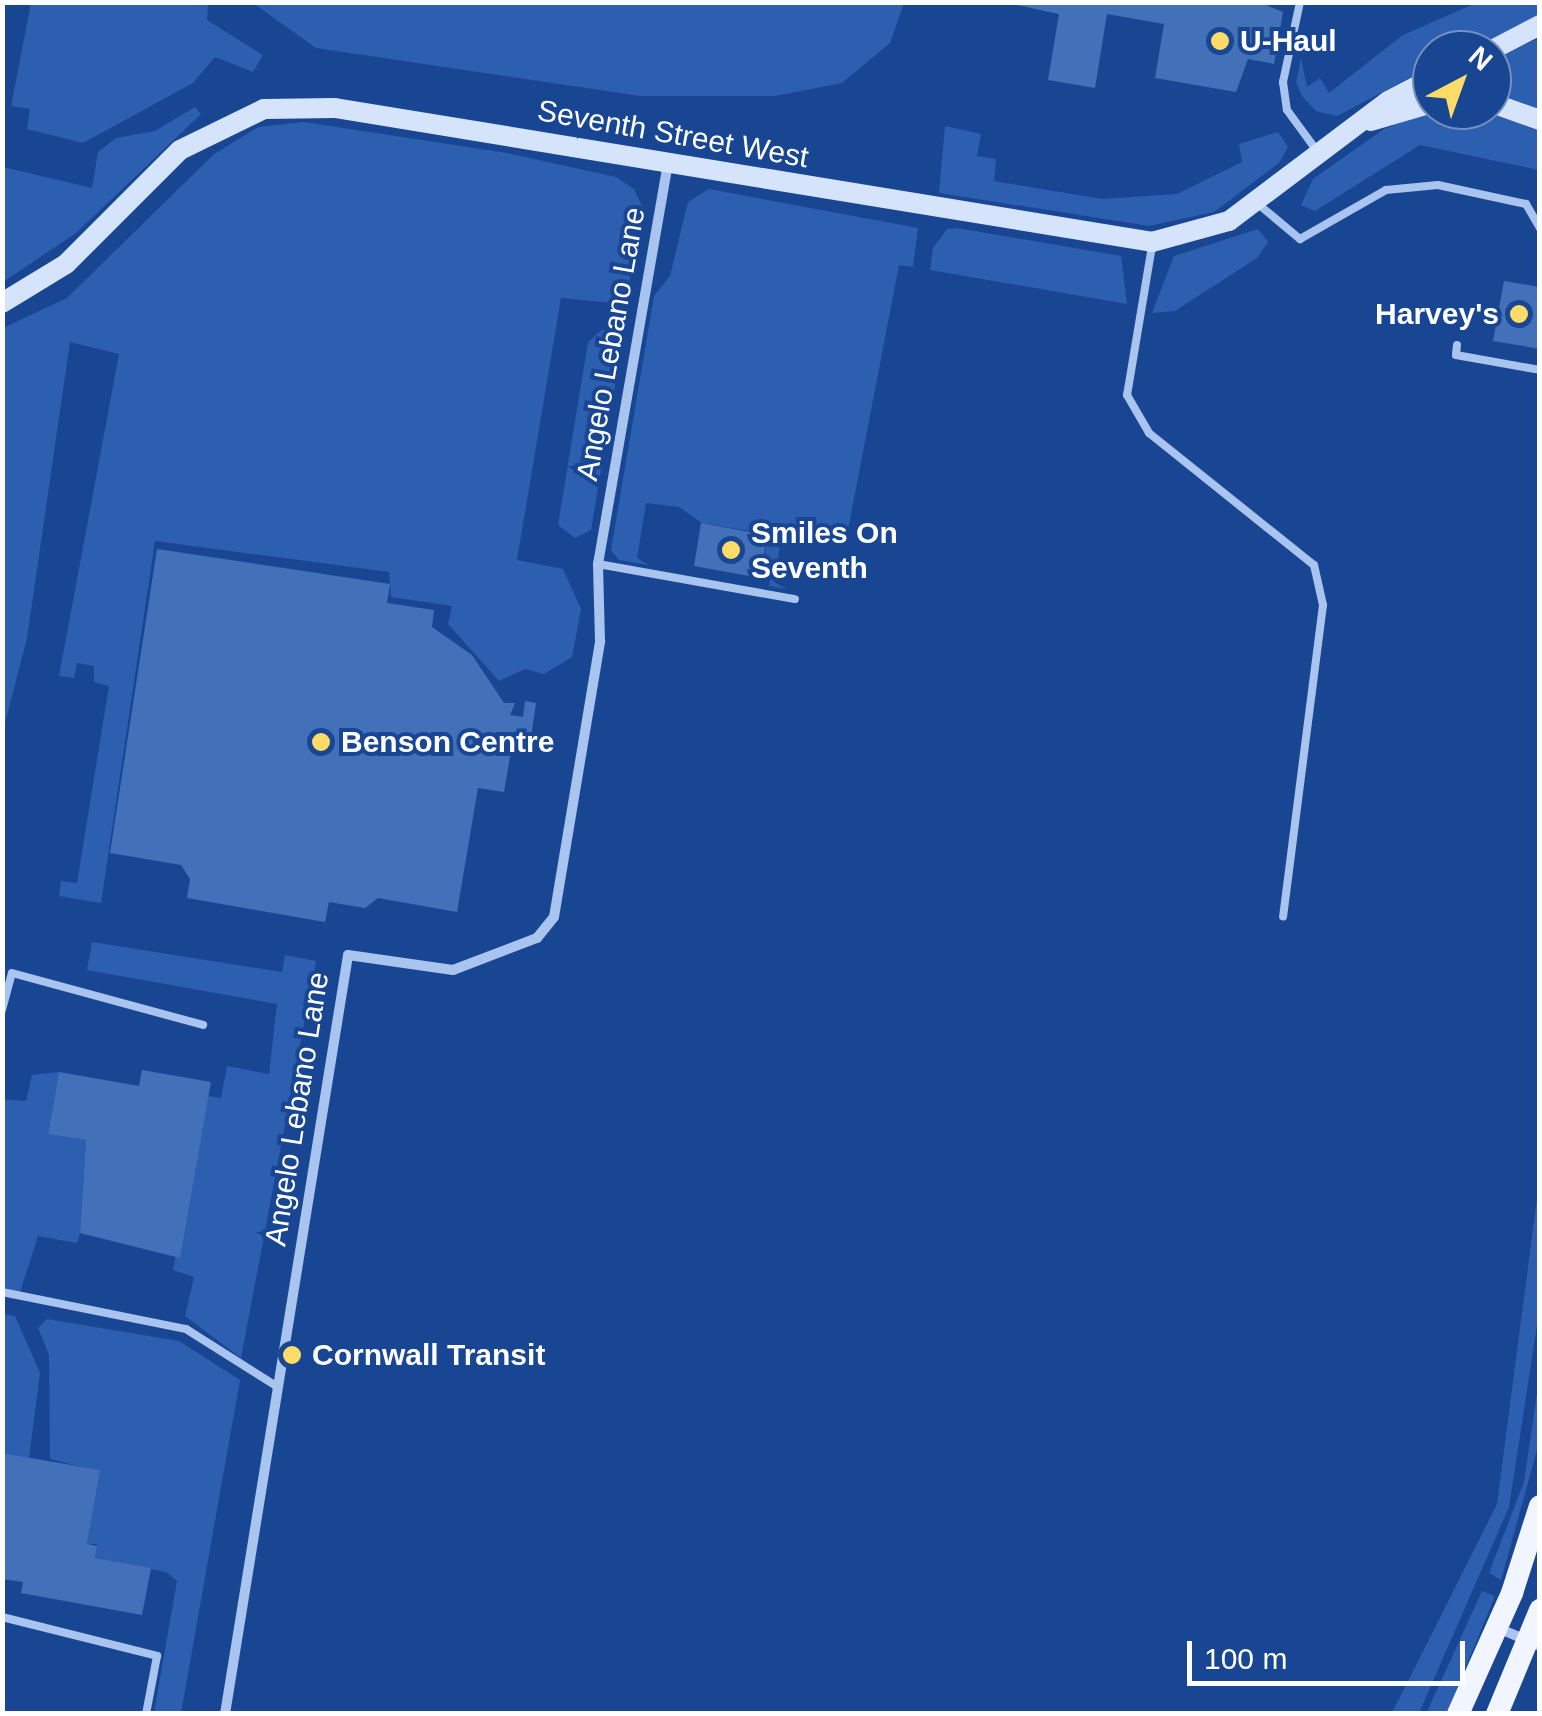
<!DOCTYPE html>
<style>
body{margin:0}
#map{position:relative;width:1542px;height:1716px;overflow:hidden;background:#194692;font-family:Helvetica,sans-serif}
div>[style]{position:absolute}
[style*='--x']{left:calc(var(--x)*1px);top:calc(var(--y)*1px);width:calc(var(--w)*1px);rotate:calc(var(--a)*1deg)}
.green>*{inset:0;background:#2c5fb0}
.building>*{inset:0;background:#4270b9}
.lane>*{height:8px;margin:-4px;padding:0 4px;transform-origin:4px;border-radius:4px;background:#a8c4ef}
.street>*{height:10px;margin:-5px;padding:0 5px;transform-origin:5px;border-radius:5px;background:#a8c4ef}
.secondary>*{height:20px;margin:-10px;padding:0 10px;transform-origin:10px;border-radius:10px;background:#d6e4fb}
.primary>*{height:22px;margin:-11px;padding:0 11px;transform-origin:11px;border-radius:11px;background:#f1f5ff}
.dots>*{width:28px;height:28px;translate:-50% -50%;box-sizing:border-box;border:5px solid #194692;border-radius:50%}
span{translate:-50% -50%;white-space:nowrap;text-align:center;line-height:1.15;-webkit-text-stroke:8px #194692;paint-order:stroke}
.poi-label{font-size:30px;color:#fff;font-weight:700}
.left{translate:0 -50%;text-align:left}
.right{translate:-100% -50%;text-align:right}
.street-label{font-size:30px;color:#fff}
.frame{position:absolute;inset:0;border:5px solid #fff;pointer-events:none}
.north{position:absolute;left:1412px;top:30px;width:100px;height:100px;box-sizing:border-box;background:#194692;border:2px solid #7590be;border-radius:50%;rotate:41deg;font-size:28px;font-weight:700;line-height:40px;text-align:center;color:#fff}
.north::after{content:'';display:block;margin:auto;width:35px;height:45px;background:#ffdc67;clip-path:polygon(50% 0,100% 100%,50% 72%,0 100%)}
.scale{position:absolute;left:1187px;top:1641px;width:278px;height:45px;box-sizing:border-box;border:5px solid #fff;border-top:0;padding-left:12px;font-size:30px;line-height:35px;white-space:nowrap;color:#fff;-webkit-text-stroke:8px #194692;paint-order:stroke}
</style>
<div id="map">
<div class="green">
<div style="clip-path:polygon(31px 3px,208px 3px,207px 20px,263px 55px,253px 72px,215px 57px,193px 83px,83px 143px,27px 129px,30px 109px,11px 106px)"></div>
<div style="clip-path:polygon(253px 3px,904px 3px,890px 43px,842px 83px,775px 96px,640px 96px,316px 48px)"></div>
<div style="clip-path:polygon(1476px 3px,1539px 3px,1539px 17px,1470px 50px,1432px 50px,1432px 66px,1337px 116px,1316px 111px,1302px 96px,1296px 82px,1301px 58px,1307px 87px,1320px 78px,1329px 93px,1403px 35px)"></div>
<div style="clip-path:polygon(1539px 38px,1539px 109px,1492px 93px,1492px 61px)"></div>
<div style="clip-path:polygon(195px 107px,201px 114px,76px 233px,3px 282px,3px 167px,92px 188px,98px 152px,116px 138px,155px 131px)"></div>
<div style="clip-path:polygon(1479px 110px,1539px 129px,1539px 170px,1420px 145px,1315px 211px,1301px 205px,1313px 179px,1384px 129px,1421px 114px)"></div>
<div style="clip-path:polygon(304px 122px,507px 153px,616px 177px,634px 189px,643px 208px,625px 304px,561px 298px,517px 560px,563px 569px,581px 609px,572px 657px,544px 674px,525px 669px,499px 681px,448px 624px,452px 606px,391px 597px,389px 572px,155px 541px,101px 903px,59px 896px,61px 881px,77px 883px,109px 686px,94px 682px,94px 666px,77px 663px,74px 678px,59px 676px,119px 354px,70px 342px,27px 638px,3px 731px,3px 328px,67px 298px,213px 155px,258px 127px)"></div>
<div style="clip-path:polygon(945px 126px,981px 134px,977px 156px,996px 159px,994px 181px,1102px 199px,1177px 194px,1242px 162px,1239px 144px,1278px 132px,1288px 147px,1279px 163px,1214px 212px,1149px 226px,939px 193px)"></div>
<div style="clip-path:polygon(709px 189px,918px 228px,913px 267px,899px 265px,847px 535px,834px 532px,831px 541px,799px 527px,797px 535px,782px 533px,774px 582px,786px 589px,769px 586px,771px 576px,762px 574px,768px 534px,702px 523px,679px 507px,646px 503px,637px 558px,649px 565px,619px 560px,611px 550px,654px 296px,670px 276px,688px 202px)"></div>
<div style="clip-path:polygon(957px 228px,1121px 256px,1127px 304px,930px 270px,933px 248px,947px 229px)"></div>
<div style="clip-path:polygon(1258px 229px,1268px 242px,1257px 258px,1175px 311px,1152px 313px,1174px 256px)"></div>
<div style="clip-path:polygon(603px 329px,622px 343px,591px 530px,575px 538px,558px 525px,588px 342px)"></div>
<div style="clip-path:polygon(92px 942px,282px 972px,285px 955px,316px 961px,241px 1358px,185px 1316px,194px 1277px,173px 1270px,208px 1096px,221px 1098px,227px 1066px,269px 1074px,277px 1004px,87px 970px)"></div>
<div style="clip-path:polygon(59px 1072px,48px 1133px,86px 1140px,80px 1233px,77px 1243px,38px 1236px,20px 1292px,3px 1288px,2px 1099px,26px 1101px,32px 1075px)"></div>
<div style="clip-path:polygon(1539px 1183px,1539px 1312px,1509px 1507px,1419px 1713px,1392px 1713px,1497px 1504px)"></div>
<div style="clip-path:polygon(2px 1314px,15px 1316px,40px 1373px,29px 1458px,3px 1453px)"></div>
<div style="clip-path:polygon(47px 1319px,179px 1341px,240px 1380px,181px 1713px,154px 1713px,177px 1581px,166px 1572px,95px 1558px,97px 1544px,87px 1544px,99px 1471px,50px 1459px,49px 1355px,38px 1328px)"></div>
<div style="clip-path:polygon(1539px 1380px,1539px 1443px,1501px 1580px,1489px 1573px,1524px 1482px)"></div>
<div style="clip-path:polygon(1482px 1591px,1495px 1596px,1447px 1713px,1426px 1714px)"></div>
</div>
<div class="building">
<div style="clip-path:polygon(1003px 2px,1258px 2px,1283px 12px,1274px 64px,1248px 59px,1236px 92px,1155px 78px,1164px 24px,1107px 14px,1095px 88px,1048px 80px,1059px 14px)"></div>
<div style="clip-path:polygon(1504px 281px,1540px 287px,1540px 349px,1493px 341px)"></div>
<div style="clip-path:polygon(701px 523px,767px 535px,760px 578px,694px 566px)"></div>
<div style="clip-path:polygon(157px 549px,390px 584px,387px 603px,434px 610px,432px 627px,472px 655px,504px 703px,515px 703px,510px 715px,523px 717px,525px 701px,536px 703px,529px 752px,516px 750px,514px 734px,504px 792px,478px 788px,457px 912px,378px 898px,365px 908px,329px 902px,325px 922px,187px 898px,190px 879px,181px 865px,110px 853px)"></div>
<div style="clip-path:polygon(142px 1070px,211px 1082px,180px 1258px,80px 1233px,86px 1140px,48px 1134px,59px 1072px,139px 1086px)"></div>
<div style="clip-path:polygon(2px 1453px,100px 1470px,87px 1544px,97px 1546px,95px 1558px,151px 1568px,142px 1615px,21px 1593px,23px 1582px,2px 1579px)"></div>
</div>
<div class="lane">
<div style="--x:1300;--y:2;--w:82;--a:102"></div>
<div style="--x:1283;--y:82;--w:28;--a:82"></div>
<div style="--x:1287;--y:110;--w:51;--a:53.8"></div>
<div style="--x:1258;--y:204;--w:55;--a:39.8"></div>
<div style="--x:1300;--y:239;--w:99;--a:-29.7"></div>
<div style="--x:1386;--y:190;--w:52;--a:-5.5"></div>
<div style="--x:1438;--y:185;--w:90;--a:12.2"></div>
<div style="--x:1526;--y:204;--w:28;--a:60"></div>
<div style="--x:1152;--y:246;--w:151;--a:99.5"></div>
<div style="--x:1127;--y:395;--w:44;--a:59.9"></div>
<div style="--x:1149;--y:433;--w:211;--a:38.7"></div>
<div style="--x:1314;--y:565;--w:41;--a:77.3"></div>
<div style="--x:1323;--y:605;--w:314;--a:97.3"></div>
<div style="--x:1457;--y:345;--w:10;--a:96"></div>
<div style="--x:1456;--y:355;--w:85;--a:10.1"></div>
<div style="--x:598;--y:564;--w:200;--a:10.1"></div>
<div style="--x:2;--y:1010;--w:38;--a:-75"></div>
<div style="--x:12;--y:973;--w:198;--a:15.2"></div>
<div style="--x:2;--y:1292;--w:188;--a:11.4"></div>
<div style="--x:186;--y:1329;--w:107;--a:32.3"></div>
<div style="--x:2;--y:1617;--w:160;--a:14.1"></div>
<div style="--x:157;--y:1656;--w:59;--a:100.7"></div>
</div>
<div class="street">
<div style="--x:1498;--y:1628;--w:46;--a:23.2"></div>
<div style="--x:225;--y:1714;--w:769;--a:-80.79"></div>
<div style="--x:348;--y:955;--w:106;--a:8.1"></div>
<div style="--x:453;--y:970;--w:90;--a:-20.9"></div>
<div style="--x:537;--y:938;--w:27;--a:-51"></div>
<div style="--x:554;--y:917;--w:280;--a:-80.5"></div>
<div style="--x:600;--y:641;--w:77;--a:-91.5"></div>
<div style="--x:598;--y:564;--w:407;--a:-80.1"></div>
</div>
<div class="secondary">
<div style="--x:1492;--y:50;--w:54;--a:-27.5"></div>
<div style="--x:1492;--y:103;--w:51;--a:19.5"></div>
<div style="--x:1371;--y:121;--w:64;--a:-16.4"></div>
<div style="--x:2;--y:303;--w:75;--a:-31.4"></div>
<div style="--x:66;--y:264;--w:161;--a:-45"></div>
<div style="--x:180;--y:150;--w:93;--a:-26"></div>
<div style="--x:264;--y:109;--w:71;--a:-0.8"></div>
<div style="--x:335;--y:108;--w:828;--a:9.31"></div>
<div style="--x:1152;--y:242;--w:80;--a:-15.3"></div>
<div style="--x:1229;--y:221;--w:199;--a:-37"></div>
<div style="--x:1388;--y:101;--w:50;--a:-27.6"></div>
</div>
<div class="primary">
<div style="--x:1458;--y:1714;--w:133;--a:-65.9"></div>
<div style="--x:1512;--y:1593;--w:91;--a:-72.2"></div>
<div style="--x:1497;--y:1714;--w:113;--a:-67.5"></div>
</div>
<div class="dots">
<div style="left:1220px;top:41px;background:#ffdc67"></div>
<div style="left:1519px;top:314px;background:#ffdc67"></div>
<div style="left:731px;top:550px;background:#ffdc67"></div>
<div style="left:321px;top:742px;background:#ffdc67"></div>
<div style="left:292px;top:1355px;background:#ffdc67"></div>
</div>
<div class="poi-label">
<span class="left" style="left:1240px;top:41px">U-Haul</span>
<span class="right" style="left:1499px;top:314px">Harvey's</span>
<span class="left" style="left:751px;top:550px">Smiles On<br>Seventh</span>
<span class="left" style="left:341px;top:742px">Benson Centre</span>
<span class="left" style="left:312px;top:1355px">Cornwall Transit</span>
</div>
<div class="street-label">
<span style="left:673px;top:134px;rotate:10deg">Seventh Street West</span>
<span style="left:611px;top:344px;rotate:-80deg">Angelo Lebano Lane</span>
<span style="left:297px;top:1109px;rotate:-81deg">Angelo Lebano Lane</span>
</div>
<div class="frame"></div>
<div class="north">N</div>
<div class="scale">100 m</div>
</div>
